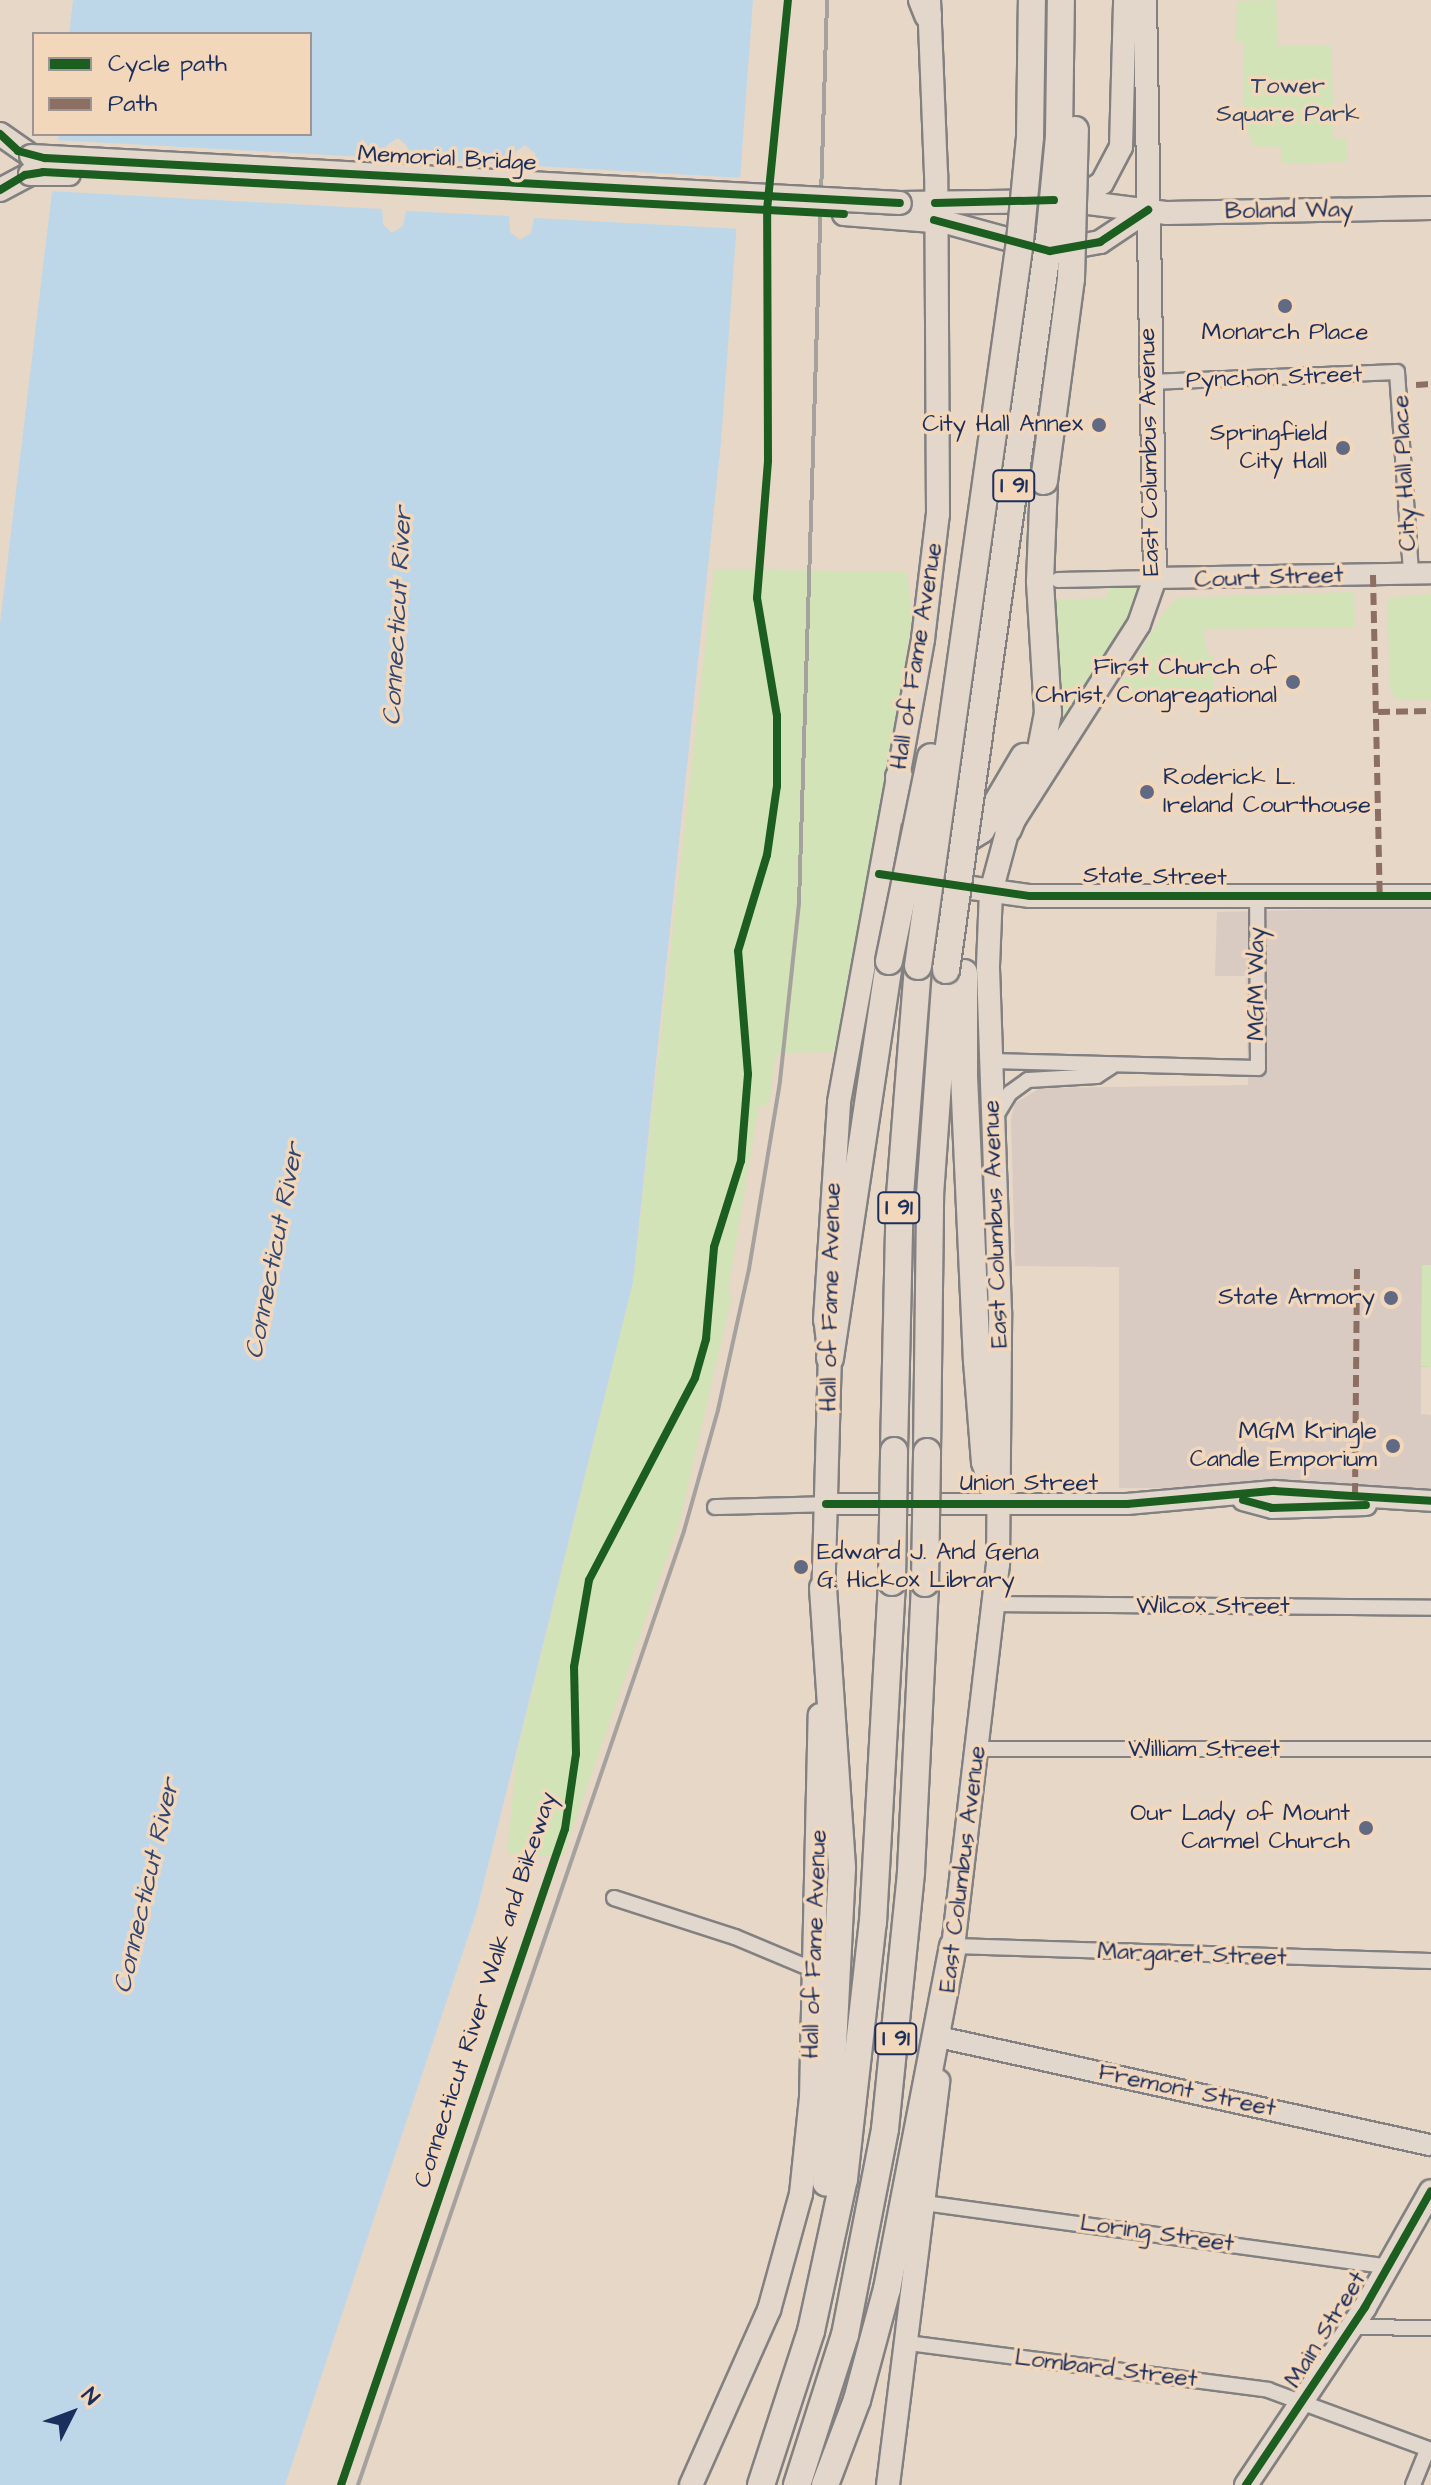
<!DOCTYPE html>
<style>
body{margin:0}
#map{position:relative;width:1431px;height:2485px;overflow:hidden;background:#e6d7c7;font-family:"Architects Daughter",sans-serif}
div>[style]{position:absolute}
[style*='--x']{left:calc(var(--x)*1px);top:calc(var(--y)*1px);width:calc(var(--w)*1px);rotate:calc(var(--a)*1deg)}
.built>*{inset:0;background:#d9cbc2}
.green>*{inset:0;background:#d2e3b7}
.water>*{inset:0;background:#bdd7e9}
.pier>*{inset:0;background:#e6d7c7}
.roads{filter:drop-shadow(2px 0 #828081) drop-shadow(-2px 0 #828081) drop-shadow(0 2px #828081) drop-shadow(0 -2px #828081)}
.street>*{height:14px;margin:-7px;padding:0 7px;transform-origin:7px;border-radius:7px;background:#e1d7cc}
.secondary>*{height:20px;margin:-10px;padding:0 10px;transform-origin:10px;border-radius:10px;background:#e1d7cc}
.primary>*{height:22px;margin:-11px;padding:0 11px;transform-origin:11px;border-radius:11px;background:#e2d7ca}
.highway>*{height:26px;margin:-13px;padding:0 13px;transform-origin:13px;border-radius:13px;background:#e2d7ca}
.rail>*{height:4px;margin:-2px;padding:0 2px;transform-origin:2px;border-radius:2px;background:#a5a19e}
.bridges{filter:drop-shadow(2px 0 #828081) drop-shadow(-2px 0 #828081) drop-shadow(0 2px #828081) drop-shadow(0 -2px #828081)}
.primary-bridge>*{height:22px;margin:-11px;padding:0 11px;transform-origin:11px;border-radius:11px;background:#e2d7ca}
.highway-bridge>*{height:26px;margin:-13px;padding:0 13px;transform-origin:13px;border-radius:13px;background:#e2d7ca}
.quiet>*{height:6px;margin-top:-3px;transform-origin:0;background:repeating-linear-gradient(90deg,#8d6e63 0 12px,transparent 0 18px)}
.cycleway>*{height:8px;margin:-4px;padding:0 4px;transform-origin:4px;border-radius:4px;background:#1b5e20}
.dots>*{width:22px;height:22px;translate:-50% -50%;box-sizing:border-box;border:4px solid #f3d7ba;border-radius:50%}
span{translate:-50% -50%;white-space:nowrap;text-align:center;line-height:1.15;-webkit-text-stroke:7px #f3d7ba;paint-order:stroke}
.shield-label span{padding:2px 6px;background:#f3d7ba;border:2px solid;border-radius:6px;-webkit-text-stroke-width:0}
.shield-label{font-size:22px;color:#1b2f5e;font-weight:700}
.park-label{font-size:24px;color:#2c4266}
.street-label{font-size:24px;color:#1b2f5e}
.poi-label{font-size:24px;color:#1b2f5e}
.right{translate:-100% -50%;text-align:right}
.left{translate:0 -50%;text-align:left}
.water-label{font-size:26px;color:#314875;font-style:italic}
.legend{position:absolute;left:32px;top:32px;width:280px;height:104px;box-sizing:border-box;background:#f3d7ba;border:2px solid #9d9495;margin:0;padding:10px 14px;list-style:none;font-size:24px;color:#1b2f5e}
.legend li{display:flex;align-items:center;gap:16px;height:40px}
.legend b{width:40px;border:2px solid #9d9495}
.north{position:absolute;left:32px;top:2373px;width:80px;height:80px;-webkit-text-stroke:6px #f3d7ba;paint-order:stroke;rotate:48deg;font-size:22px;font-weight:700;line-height:32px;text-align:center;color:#1b2f5e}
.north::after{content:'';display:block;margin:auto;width:28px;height:36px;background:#1b2f5e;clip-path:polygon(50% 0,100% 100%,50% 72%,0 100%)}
</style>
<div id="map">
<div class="built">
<div style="clip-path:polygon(1431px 907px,1431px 1367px,1421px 1367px,1421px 1414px,1431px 1415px,1431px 1489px,1119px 1488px,1119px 1267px,1015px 1266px,1011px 1119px,1015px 1103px,1040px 1088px,1248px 1085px,1246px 976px,1215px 976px,1217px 912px)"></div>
</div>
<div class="green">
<div style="clip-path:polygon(1276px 0,1278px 46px,1332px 46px,1333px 139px,1346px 138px,1348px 162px,1282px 164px,1281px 147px,1252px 146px,1252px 137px,1244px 133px,1244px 42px,1236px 41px,1237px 1px)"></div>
<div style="clip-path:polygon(714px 569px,907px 572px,912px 616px,894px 734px,834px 1052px,776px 1053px,769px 1105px,759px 1105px,728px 1290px,732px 1295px,680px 1520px,563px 1856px,507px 1854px,517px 1753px,633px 1282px)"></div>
<div style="clip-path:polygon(1138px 585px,1141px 590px,1130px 618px,1056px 733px,1050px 600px,1107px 598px,1109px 586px)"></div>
<div style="clip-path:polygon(1354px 592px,1355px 627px,1203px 629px,1208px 656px,1214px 656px,1214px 697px,1114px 695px,1164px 612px,1178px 598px)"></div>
<div style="clip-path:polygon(1431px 594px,1431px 700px,1397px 700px,1390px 689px,1387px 598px)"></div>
<div style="clip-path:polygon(1422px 1265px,1431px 1265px,1431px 1367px,1421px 1366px)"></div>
</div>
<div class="water">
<div style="clip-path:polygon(73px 0,753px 0,721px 442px,633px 1282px,477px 1910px,285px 2485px,0 2485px,0 624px,59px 134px,310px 134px,310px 34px,69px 34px)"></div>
</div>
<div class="pier">
<div style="clip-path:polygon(398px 138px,407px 146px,409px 159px,512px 165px,515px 152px,525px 145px,535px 153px,537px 166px,744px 178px,741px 229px,534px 218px,531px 233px,520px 240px,510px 232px,509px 216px,406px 211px,403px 226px,392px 233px,383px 224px,382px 209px,49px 191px,54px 140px,384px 158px,387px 145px)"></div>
</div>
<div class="roads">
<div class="street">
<div style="--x:1151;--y:382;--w:246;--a:-2.3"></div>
<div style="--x:1397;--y:372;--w:202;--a:86"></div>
<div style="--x:1058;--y:580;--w:97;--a:-1.2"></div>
<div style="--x:990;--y:1061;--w:268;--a:1.5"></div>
<div style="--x:1258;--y:1068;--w:169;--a:-90.3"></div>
<div style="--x:996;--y:1116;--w:27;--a:-59"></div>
<div style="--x:1010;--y:1093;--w:22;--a:-36"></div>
<div style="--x:1028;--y:1080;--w:69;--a:-3.3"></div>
<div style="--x:1097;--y:1076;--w:17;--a:-33"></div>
<div style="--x:715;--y:1507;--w:111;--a:-1.5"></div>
<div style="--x:995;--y:1604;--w:436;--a:0.5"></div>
<div style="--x:977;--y:1749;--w:454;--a:0"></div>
<div style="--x:614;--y:1898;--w:127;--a:17.9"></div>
<div style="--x:735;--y:1937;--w:86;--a:22.7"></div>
<div style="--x:953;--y:1946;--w:478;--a:1.8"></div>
<div style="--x:924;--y:2203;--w:469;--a:7.8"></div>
<div style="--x:1352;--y:2327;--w:79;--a:0.7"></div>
<div style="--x:908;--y:2343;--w:363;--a:7.4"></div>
<div style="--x:1268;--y:2390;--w:174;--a:20.2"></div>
<div style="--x:1413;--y:2485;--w:38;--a:-68"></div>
</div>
<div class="secondary">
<div style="--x:1155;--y:578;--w:276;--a:-1"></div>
<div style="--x:1243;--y:1500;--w:30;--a:15"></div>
<div style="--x:1272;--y:1508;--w:94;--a:-1.8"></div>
<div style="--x:826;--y:1504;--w:301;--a:0"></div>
<div style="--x:1127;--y:1504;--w:148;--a:-5.1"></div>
<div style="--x:1274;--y:1491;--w:157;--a:3.6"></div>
<div style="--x:943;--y:2038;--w:500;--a:12.4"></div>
</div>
<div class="primary">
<div style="--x:0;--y:134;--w:38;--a:35"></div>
<div style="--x:0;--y:190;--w:34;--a:-28"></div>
<div style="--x:1073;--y:201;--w:34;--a:-32"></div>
<div style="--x:1102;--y:183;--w:41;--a:-62.2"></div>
<div style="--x:1121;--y:147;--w:147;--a:-88.4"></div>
<div style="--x:900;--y:203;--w:173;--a:-0.7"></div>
<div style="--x:1073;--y:201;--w:95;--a:7.3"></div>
<div style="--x:1167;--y:213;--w:264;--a:-1.1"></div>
<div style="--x:844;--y:214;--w:101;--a:4.5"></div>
<div style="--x:945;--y:222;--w:109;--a:15.4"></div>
<div style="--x:1050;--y:251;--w:51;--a:-10.2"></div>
<div style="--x:1100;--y:242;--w:58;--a:-33.7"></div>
<div style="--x:943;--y:884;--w:88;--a:7.9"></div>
<div style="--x:1030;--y:896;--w:401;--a:0"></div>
<div style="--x:823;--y:1604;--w:246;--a:-88.4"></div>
<div style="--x:830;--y:1358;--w:38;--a:-97"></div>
<div style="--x:825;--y:1320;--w:218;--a:-86.3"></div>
<div style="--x:839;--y:1102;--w:471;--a:-79.7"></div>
<div style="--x:923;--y:639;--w:126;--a:-83.2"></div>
<div style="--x:938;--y:514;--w:340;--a:-90.3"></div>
<div style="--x:936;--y:174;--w:174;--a:-92.3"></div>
<div style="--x:951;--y:1964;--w:402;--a:-83.3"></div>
<div style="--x:998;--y:1565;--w:253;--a:-89.5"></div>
<div style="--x:1000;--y:1312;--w:346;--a:-92"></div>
<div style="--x:988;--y:966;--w:74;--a:-87.7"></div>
<div style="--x:991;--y:892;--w:65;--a:-74.9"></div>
<div style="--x:1008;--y:829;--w:243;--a:-57.4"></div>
<div style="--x:1139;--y:624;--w:49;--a:-70.8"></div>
<div style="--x:1155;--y:578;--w:578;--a:-90.99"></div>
<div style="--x:691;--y:2485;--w:192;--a:-66"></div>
<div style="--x:769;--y:2310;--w:120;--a:-74.6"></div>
<div style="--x:801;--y:2194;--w:97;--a:-84.1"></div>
<div style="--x:811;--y:2098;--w:383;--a:-88.7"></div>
<div style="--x:888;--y:2485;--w:407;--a:-82.9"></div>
<div style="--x:1246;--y:2485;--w:214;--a:-56.2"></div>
<div style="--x:1365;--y:2307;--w:133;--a:-60.4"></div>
</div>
<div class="highway">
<div style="--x:922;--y:0;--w:16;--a:68"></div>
<div style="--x:899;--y:777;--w:45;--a:70.3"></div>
<div style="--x:914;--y:819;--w:21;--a:55"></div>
<div style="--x:926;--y:836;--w:19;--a:25"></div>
<div style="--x:943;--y:844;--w:17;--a:-3"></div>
<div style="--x:960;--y:843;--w:25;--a:-32"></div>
<div style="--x:981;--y:830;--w:85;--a:-59.5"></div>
<div style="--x:1008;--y:829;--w:87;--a:-67.6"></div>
<div style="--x:1041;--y:749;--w:37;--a:-79"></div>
<div style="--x:1048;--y:713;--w:132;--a:-93.5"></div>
<div style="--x:1040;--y:581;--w:100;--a:-87.7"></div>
<div style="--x:964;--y:973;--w:103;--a:90"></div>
<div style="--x:964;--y:1076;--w:285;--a:87.4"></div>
<div style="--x:977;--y:1361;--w:101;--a:85.5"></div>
<div style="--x:985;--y:1462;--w:45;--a:70.3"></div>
<div style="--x:830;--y:1358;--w:401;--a:-81.5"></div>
<div style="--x:894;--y:1451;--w:256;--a:-88.7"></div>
<div style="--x:900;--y:1195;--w:230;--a:-85.5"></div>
<div style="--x:927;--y:1452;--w:257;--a:-89.3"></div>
<div style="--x:930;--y:1195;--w:226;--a:-85.9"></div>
<div style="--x:823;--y:1588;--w:281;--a:86.1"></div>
<div style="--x:842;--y:1868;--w:315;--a:92.9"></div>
<div style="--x:761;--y:2485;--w:162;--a:-72"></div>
<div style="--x:811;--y:2331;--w:156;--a:-77.8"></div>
<div style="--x:844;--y:2179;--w:259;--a:-83.6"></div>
<div style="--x:873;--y:1922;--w:341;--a:-86.8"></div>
<div style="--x:797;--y:2485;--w:157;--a:-72.3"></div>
<div style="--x:845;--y:2335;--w:210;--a:-79"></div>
<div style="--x:885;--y:2129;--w:259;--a:-84.2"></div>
<div style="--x:911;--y:1871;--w:288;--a:-87.2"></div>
<div style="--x:825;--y:2485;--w:91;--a:-69.4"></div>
<div style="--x:857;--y:2400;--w:115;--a:-74.9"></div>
<div style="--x:887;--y:2289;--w:349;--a:-79.1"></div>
</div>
</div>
<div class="rail">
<div style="--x:358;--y:2485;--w:1008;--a:-71.13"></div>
<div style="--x:684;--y:1531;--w:126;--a:-74.3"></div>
<div style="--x:718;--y:1410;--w:144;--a:-77.6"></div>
<div style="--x:749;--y:1269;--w:191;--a:-80.6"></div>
<div style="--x:780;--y:1081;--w:179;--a:-83.9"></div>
<div style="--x:799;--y:903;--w:903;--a:-88.22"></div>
</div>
<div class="bridges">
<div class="primary-bridge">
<div style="--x:31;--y:156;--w:870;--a:3.1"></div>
<div style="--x:30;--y:174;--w:39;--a:0"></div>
</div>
<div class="highway-bridge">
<div style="--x:1044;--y:481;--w:204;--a:-82.4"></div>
<div style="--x:1071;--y:279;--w:149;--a:-88.5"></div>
<div style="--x:889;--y:961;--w:208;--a:-78.4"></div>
<div style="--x:918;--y:966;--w:732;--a:-81.99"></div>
<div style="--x:1020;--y:241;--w:104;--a:-84.5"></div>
<div style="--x:1030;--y:137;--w:137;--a:-89.2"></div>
<div style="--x:946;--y:970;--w:747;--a:-82"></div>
<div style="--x:1050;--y:230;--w:94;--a:-84.5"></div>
<div style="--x:1059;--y:136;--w:136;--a:-89.2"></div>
<div style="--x:892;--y:1582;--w:131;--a:-89.1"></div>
<div style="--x:925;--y:1583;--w:131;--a:-89.1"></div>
</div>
</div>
<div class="quiet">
<div style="--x:1416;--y:385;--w:15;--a:-4"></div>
<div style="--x:1373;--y:575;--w:322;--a:88.8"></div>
<div style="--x:1378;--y:712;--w:53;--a:-1.1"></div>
<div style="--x:1355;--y:1495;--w:226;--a:-89.5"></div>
</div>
<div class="cycleway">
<div style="--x:0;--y:134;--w:25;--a:43"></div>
<div style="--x:18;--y:151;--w:28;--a:15"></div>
<div style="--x:45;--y:158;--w:856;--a:3.01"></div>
<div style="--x:0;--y:190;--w:29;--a:-31"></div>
<div style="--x:25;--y:175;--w:18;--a:-9"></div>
<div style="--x:43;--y:172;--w:802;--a:3"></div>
<div style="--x:935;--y:203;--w:119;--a:-1.4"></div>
<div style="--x:934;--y:220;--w:120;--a:15"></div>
<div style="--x:1050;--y:251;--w:51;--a:-10.2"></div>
<div style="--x:1100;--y:242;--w:58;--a:-33.7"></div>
<div style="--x:879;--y:874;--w:153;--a:8.3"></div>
<div style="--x:1030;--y:896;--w:401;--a:0"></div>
<div style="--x:1243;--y:1500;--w:30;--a:15"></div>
<div style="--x:1272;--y:1508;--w:94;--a:-1.8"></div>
<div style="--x:826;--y:1504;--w:301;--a:0"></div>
<div style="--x:1127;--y:1504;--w:148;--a:-5.1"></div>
<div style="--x:1274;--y:1491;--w:157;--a:3.6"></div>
<div style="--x:341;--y:2485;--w:693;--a:-71.15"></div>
<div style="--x:565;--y:1829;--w:76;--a:-81.7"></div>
<div style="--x:576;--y:1754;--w:87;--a:-91.3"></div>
<div style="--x:574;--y:1667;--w:88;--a:-80.2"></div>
<div style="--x:589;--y:1580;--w:228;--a:-62.3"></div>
<div style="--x:695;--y:1378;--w:41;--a:-74.2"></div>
<div style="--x:706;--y:1339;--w:92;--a:-85"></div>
<div style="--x:714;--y:1247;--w:90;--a:-72.6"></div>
<div style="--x:741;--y:1161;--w:87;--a:-85.4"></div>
<div style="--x:748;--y:1074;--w:123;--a:-94.6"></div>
<div style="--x:738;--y:951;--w:100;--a:-73.2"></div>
<div style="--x:767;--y:855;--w:70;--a:-81.8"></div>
<div style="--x:777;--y:786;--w:70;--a:-90"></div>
<div style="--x:777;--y:716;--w:120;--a:-99.6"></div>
<div style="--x:757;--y:598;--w:138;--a:-85.4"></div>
<div style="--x:768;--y:460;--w:250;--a:-90.2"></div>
<div style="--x:767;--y:210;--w:211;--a:-84.3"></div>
<div style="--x:1246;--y:2485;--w:214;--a:-56.2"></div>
<div style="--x:1365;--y:2307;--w:133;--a:-60.4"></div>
</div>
<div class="dots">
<div style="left:1285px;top:306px;background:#626a83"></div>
<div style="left:1099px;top:425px;background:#626a83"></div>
<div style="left:1343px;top:448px;background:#626a83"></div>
<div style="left:1293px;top:682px;background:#626a83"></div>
<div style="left:1147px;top:792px;background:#626a83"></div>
<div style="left:1391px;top:1298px;background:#626a83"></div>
<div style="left:1393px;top:1446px;background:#626a83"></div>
<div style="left:801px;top:1567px;background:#626a83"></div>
<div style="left:1366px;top:1828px;background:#626a83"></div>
</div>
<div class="shield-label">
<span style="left:1014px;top:486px">I 91</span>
<span style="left:899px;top:1208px">I 91</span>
<span style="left:896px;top:2039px">I 91</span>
</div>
<div class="park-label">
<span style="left:1288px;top:101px">Tower<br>Square Park</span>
</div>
<div class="street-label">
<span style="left:447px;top:159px;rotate:3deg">Memorial Bridge</span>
<span style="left:1289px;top:211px;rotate:-1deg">Boland Way</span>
<span style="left:1274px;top:378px;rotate:-2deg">Pynchon Street</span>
<span style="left:1150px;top:452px;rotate:-91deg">East Columbus Avenue</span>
<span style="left:1405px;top:473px;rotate:-93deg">City Hall Place</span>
<span style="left:1269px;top:578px;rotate:-2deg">Court Street</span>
<span style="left:917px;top:656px;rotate:-81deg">Hall of Fame Avenue</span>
<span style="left:1155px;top:877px;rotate:1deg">State Street</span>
<span style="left:1257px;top:984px;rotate:-90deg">MGM Way</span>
<span style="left:996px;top:1224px;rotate:-92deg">East Columbus Avenue</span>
<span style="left:831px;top:1297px;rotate:-89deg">Hall of Fame Avenue</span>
<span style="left:1029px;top:1484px">Union Street</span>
<span style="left:1213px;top:1607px">Wilcox Street</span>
<span style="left:1204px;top:1750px">William Street</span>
<span style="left:963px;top:1869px;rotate:-83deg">East Columbus Avenue</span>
<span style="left:815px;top:1944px;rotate:-88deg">Hall of Fame Avenue</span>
<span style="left:1192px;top:1955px;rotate:2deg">Margaret Street</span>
<span style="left:486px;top:1990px;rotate:-72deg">Connecticut River Walk and Bikeway</span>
<span style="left:1187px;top:2091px;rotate:12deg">Fremont Street</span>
<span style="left:1157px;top:2234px;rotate:8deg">Loring Street</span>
<span style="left:1326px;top:2330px;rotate:-58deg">Main Street</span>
<span style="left:1106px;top:2369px;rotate:7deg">Lombard Street</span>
</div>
<div class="poi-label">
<span style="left:1285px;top:333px">Monarch Place</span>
<span class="right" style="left:1083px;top:425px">City Hall Annex</span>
<span class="right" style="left:1327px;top:448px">Springfield<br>City Hall</span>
<span class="right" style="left:1277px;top:682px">First Church of<br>Christ, Congregational</span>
<span class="left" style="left:1163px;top:792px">Roderick L.<br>Ireland Courthouse</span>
<span class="right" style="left:1375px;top:1298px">State Armory</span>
<span class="right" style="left:1377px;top:1446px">MGM Kringle<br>Candle Emporium</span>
<span class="left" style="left:817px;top:1567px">Edward J. And Gena<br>G. Hickox Library</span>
<span class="right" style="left:1350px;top:1828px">Our Lady of Mount<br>Carmel Church</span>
</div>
<div class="water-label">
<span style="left:398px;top:616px;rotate:-87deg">Connecticut River</span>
<span style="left:275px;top:1251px;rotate:-79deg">Connecticut River</span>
<span style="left:147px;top:1886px;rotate:-77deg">Connecticut River</span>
</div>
<ul class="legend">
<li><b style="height:10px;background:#1b5e20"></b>Cycle path</li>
<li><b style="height:10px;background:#8d6e63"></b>Path</li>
</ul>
<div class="north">N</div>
</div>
